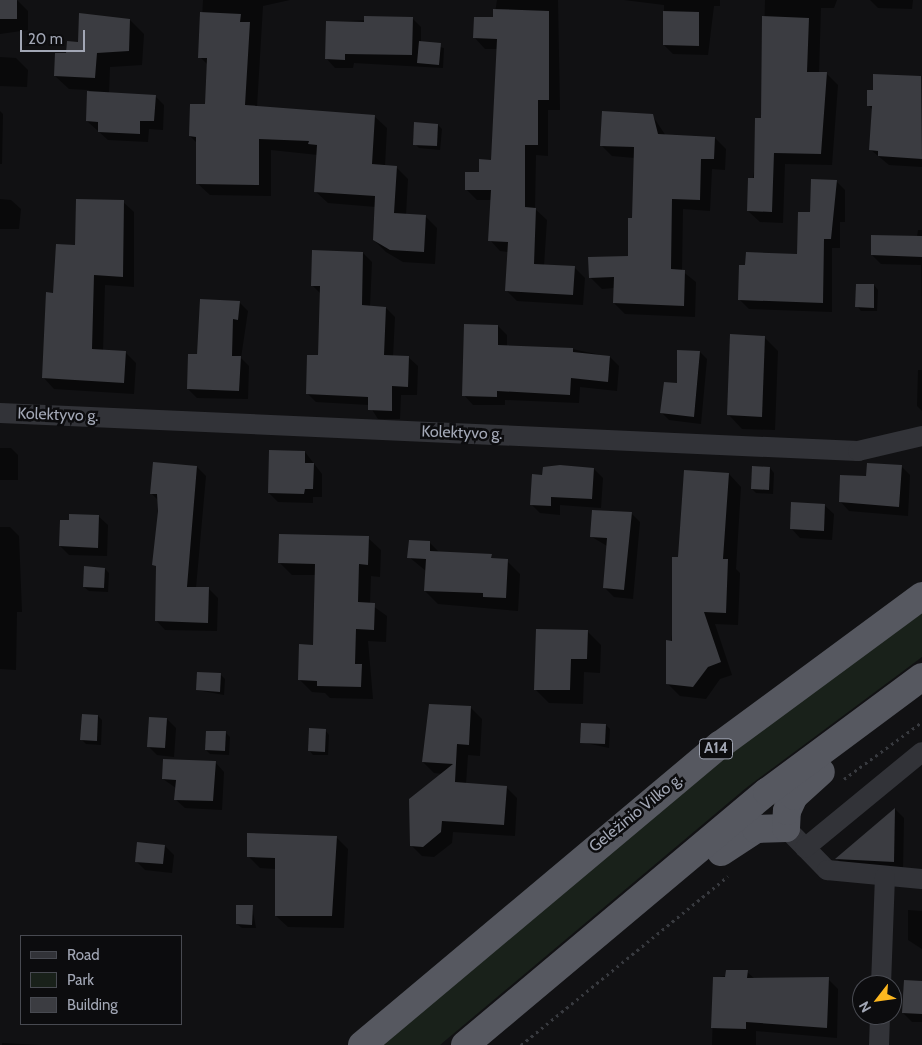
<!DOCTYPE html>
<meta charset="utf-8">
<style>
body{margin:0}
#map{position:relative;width:922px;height:1045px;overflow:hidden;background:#111113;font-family:Cabin,sans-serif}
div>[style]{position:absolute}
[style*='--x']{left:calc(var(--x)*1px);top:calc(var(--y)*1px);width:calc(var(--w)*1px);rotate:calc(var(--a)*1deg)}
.green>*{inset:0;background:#19211a}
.shadow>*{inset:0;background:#0007}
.building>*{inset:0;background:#3b3c41}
.path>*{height:3px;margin-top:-1.5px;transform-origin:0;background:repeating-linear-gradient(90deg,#383a3f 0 2.5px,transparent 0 6.5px)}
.minor>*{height:20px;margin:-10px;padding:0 10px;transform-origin:10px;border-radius:10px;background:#323338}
.trunk>*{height:28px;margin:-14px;padding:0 14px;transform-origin:14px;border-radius:14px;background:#565860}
span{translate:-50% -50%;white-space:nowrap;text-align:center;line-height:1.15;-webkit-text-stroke:5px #0c0c0e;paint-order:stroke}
.shield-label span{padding:1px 4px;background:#0c0c0e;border:1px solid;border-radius:4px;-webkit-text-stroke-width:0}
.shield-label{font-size:15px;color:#a2a7b5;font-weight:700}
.street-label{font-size:16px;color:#a2a7b5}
.legend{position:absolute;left:20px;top:935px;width:162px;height:90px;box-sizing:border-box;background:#0c0c0e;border:1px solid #484a51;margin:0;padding:6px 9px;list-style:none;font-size:15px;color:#a2a7b5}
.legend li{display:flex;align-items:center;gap:10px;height:25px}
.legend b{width:25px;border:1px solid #484a51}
.north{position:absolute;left:852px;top:975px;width:50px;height:50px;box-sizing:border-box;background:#0c0c0e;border:1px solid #484a51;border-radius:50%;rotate:240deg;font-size:14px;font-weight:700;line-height:20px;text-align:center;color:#a2a7b5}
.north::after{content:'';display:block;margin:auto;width:18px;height:22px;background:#fdb71f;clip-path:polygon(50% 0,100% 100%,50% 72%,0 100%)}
.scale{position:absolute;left:20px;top:30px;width:65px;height:22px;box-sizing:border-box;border:2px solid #a2a7b5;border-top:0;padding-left:6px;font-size:15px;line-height:18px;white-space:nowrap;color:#a2a7b5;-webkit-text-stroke:4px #0c0c0e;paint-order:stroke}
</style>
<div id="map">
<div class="green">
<div style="clip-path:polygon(922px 613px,922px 657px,746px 788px,440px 1045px,382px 1045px,737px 748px)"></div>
</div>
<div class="shadow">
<div style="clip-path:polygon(0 0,17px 0,28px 11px,28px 30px,0 34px)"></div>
<div style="clip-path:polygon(203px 0,290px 0,263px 6px,257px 107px,374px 116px,387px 128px,385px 166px,396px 167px,408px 179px,406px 215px,425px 216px,437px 228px,435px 264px,403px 262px,386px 252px,374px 240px,376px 207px,328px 203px,315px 191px,318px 155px,271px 150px,271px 196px,210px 195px,197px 183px,197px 143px,190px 136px,206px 106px,208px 65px,200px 57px)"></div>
<div style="clip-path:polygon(497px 0,558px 0,560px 110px,548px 110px,548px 156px,536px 155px,535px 209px,547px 220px,544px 266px,574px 267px,585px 278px,583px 305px,517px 301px,506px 290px,508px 252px,500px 251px,490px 240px,492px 200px,477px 200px,466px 189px,492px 161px,497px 49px,485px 49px,475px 38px,494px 19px)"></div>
<div style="clip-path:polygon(624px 0,720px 0,720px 6px,714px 6px,708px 55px,673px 54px,664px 45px,664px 5px)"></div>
<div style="clip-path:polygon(765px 0,837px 0,834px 8px,821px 8px,819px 73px,826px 73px,838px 85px,832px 165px,785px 164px,783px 223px,760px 222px,748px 211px,762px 120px)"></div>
<div style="clip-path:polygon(870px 0,913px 0,912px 9px,878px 8px)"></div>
<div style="clip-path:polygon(412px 18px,421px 27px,421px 43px,444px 48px,443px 68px,354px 63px,353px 68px,335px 68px,326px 58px,328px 22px)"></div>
<div style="clip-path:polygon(130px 20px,144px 34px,142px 65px,110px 67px,109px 94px,155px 96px,164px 105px,163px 130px,149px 129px,148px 142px,108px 140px,87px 121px,89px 90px,69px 89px,55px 76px,79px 43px)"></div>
<div style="clip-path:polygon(0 57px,16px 58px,28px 70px,27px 87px,0 86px)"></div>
<div style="clip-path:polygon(920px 77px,922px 167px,889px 165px,871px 150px,873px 110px,868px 105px,874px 91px)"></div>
<div style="clip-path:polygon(0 111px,3px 114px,2px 164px,0 164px)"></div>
<div style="clip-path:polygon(652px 115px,666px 136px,715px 138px,726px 149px,725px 170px,712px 169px,710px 211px,683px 209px,682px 271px,696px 282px,695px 317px,625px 314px,614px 303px,614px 288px,602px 289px,590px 277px,629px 257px,633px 220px,635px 158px,612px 156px,601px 145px)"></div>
<div style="clip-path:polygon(438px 125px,442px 129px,440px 150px,419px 148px,415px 144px)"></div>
<div style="clip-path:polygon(836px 181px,845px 190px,845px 222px,840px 222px,840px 248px,832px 248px,832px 312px,749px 309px,740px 300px,746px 266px,799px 255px,812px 214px)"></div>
<div style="clip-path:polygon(0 199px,11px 200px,21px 209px,19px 229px,0 229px)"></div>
<div style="clip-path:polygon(123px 202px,134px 212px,134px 287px,105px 285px,103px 351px,125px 352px,136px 363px,134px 394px,54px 389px,44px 378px,54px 294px)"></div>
<div style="clip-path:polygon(918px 230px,922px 230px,922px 316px,921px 265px,881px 264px,872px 255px,917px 237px)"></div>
<div style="clip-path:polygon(363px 253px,372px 262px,370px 307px,386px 308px,395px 317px,393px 357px,408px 357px,418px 366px,417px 395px,401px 395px,400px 419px,378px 419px,369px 405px,316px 402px,307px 393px,319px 357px,321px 294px,312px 285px)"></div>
<div style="clip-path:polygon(874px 285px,878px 290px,877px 311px,861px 311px,857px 306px)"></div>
<div style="clip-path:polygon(239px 302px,248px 311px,241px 358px,249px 366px,248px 399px,197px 398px,188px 389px,198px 356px)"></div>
<div style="clip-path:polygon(498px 326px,507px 335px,507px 346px,572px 349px,610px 357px,619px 366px,617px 391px,580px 387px,579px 403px,505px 400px,505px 405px,473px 405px,464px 395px)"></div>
<div style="clip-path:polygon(764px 337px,778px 351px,775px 430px,742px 429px,729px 415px)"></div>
<div style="clip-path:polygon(700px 352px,707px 359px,701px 424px,669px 420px,662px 413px)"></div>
<div style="clip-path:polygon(918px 370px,922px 370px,922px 411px,917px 406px)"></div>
<div style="clip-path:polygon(0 448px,11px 448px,18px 455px,18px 480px,0 480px)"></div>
<div style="clip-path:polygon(305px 452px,322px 474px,322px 497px,313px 497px,313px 503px,278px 502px,269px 493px)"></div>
<div style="clip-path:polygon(901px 466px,910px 475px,908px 516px,849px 511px,840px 501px,867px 477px)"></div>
<div style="clip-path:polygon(197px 467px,206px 476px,196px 588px,209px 589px,218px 598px,217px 631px,165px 630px,156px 620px,158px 500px,151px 493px)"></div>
<div style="clip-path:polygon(544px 468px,594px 469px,603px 478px,601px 508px,560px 505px,560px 515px,540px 513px,531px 504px)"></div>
<div style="clip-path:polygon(770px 468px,774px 473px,773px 494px,756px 493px,752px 489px)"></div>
<div style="clip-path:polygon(729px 474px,741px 487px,736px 569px,740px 573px,738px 625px,715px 624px,732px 675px,720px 679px,706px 699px,680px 696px,667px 683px,680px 558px)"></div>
<div style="clip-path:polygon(824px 505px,834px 514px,832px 540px,800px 538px,791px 528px)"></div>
<div style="clip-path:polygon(631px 513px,640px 522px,633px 599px,614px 597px,605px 588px,607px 546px,592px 537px)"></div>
<div style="clip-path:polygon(98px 516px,108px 525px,107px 556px,69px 555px,60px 546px)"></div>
<div style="clip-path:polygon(0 527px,10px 527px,19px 536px,22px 612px,17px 612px,16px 670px,0 669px)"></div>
<div style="clip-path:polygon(368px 538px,381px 550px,380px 577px,371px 576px,370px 604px,387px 616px,386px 642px,368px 641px,373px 699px,330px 698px,325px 693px,312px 692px,300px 680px,314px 646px,316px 575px,292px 575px,279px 562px)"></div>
<div style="clip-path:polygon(429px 542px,439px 552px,507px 561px,520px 574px,518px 611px,438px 604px,425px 591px,426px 571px,409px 557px)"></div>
<div style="clip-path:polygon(105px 569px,109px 573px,108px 592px,89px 591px,84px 587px)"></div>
<div style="clip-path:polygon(587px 631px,601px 645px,600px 673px,584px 672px,583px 704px,549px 703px,535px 689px)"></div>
<div style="clip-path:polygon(220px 674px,225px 679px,224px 695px,197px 690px)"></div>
<div style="clip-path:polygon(471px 708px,482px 719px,480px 756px,468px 755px,466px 784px,506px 787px,517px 798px,515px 836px,453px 832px,452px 843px,434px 857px,422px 856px,411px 845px,443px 774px,434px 773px,423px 762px)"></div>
<div style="clip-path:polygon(98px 716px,102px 720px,101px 745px,86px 744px,82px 740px)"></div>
<div style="clip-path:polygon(167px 719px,176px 728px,174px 757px,157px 755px,148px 746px)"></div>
<div style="clip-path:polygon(606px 725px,610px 729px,609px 748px,581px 742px)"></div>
<div style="clip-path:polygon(325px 730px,329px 735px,328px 755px,313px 755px,309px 750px)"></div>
<div style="clip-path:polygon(226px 733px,230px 737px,229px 755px,210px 754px,206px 750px)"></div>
<div style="clip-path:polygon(215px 762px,224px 772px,222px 810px,185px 808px,175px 799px,176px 788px,163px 779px)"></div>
<div style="clip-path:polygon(895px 809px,904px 818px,903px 871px,846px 868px,837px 859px)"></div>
<div style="clip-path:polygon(336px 837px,348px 849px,344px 928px,288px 927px,276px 916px,276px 869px,260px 868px,248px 856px)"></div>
<div style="clip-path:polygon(165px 846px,174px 855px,172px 873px,145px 870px,136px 861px)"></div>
<div style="clip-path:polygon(252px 906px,256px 928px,242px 928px,237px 924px)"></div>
<div style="clip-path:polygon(908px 910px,922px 911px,922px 949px,908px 940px)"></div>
<div style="clip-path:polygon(747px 972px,755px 979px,828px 979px,838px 989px,837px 1038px,756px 1031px,756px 1045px,712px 1045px,714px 978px)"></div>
<div style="clip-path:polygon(922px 983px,922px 1022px,912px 1022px,903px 1013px)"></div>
<div style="clip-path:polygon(2px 1043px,41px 1045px,2px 1045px)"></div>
</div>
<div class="building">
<div style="clip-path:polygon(0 0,17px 0,17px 19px,0 19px)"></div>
<div style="clip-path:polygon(493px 9px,549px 11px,549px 100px,538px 100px,538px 145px,525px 145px,525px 207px,536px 208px,534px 264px,575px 266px,573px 295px,505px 291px,508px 242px,488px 241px,491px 190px,465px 190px,465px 172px,479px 172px,479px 159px,491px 160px,497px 39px,473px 38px,474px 17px,493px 17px)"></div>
<div style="clip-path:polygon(663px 11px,699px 12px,699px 46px,663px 45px)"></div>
<div style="clip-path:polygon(200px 12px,241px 14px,240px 22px,250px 22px,245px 105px,375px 115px,372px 164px,397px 166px,394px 213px,426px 215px,424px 252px,390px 250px,373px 240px,375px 196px,314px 192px,317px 145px,308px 144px,309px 141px,259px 139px,259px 185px,196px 184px,196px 137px,189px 136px,190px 104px,205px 104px,207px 58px,198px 58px)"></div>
<div style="clip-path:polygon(79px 13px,130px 19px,129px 51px,97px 53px,95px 78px,54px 76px,55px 53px,66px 53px,67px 41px,78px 42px)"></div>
<div style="clip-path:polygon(364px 16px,413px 17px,412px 55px,345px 54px,345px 60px,325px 59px,326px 21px,364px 22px)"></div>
<div style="clip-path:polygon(762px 16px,809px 18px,807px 72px,827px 72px,821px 154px,774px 153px,772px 212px,747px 211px,748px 178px,754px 178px,755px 118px,761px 118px)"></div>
<div style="clip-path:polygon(419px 41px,441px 43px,439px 65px,417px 63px)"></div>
<div style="clip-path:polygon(873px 74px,921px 76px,922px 159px,878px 156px,878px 151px,869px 150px,872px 106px,867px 106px,867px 90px,873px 90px)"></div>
<div style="clip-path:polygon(87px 91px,156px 95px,154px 121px,140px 121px,140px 134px,98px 132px,98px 122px,86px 121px)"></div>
<div style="clip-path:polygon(602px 111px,653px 114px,658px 134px,715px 137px,714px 159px,701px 159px,700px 200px,672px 199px,671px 269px,685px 270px,684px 306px,613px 303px,614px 277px,589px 278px,588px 257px,628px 256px,628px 218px,632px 218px,634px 147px,600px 146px)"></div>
<div style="clip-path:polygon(414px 122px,438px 124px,437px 146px,413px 145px)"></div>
<div style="clip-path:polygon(811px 179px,837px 180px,831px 239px,824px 239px,823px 303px,738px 300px,739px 265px,745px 265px,746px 252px,797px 254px,798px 212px,810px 212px)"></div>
<div style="clip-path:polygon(76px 199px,124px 200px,123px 277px,94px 275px,92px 349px,126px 351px,124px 383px,42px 378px,46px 292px,53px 293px,56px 244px,75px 245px)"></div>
<div style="clip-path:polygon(871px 235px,922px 236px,922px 257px,871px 255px)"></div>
<div style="clip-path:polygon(312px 250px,363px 252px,362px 305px,386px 307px,384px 355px,409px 356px,408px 387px,392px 386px,392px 411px,368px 410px,368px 397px,306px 394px,307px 355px,318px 355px,320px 286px,311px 286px)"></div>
<div style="clip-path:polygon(856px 284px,874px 284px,874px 308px,855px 307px)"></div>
<div style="clip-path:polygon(200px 299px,240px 301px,238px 320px,233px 319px,232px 356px,241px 356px,239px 391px,187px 389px,188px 354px,197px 354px)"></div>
<div style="clip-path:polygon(464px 324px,498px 325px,498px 345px,573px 348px,573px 352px,610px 356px,608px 382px,571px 378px,570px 395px,497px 391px,497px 397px,462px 396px)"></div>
<div style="clip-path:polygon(730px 334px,765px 336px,762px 417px,727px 415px)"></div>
<div style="clip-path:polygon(677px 350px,700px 351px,694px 417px,660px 413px,664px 382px,677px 383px)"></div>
<div style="clip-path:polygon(269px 450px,305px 451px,305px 463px,314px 463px,313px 489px,305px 489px,304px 494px,268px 493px)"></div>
<div style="clip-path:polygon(153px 462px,197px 466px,187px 587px,209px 587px,208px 623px,155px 621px,156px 566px,152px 565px,158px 511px,157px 494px,150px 494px)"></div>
<div style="clip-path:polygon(867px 463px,902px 465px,899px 507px,839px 502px,840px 475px,866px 476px)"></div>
<div style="clip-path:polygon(560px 465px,594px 468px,592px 499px,551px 497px,551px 506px,530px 505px,532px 474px,542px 475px,543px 467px)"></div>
<div style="clip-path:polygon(752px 466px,770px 467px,769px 490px,751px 489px)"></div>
<div style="clip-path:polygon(684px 470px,729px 473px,723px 559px,728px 559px,726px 613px,704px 612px,721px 662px,708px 667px,693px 687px,666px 684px,666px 640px,672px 641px,672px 557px,678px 557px)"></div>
<div style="clip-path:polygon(791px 502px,825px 504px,824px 531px,790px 529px)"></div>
<div style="clip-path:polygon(592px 510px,632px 512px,624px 590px,603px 588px,607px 538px,590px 537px)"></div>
<div style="clip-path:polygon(69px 514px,99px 515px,98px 548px,59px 546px,60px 520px,69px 520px)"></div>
<div style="clip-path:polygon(279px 534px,369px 536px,368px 565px,359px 564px,358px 602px,375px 603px,374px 630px,356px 629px,355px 664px,362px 664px,361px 687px,317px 686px,317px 681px,298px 680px,299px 644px,313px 645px,315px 564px,278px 563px)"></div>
<div style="clip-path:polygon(409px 540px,430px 541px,430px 551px,492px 554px,491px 558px,508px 559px,506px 598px,483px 597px,483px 593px,424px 591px,426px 559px,407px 558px)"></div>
<div style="clip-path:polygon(84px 566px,105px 568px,104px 588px,83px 587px)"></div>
<div style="clip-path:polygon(536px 629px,588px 630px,587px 659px,571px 659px,570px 690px,534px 690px)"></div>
<div style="clip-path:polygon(197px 672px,221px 673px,220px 692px,196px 690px)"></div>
<div style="clip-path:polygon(429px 704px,471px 706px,469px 745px,457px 744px,455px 782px,507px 786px,504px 825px,442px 821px,441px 832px,423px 847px,410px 846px,409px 799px,453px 764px,422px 762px)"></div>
<div style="clip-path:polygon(82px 714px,98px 715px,97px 741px,80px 740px)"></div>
<div style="clip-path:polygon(149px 717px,167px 718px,165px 748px,147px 747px)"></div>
<div style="clip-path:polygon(581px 723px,606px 724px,605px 744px,580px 743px)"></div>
<div style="clip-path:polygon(309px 728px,326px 729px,325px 752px,308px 751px)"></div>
<div style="clip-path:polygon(206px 731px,226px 731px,225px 751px,205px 750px)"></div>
<div style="clip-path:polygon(163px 759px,216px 761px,213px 801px,174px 800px,176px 780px,162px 779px)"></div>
<div style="clip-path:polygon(895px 808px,894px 862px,835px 859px)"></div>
<div style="clip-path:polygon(247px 833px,337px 836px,332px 916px,275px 916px,275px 858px,247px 857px)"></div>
<div style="clip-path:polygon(137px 842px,165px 845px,163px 864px,135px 862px)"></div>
<div style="clip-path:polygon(236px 905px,253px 905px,252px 925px,236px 924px)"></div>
<div style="clip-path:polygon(726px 970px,748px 970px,747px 978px,829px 977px,827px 1028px,746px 1022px,746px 1029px,711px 1028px,713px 977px,725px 977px)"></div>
<div style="clip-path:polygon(904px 980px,922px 981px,922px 1014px,902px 1013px)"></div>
</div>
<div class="path">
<div style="--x:844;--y:779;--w:97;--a:-36.2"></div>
<div style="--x:521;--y:1045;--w:267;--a:-39.2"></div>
</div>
<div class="minor">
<div style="--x:0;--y:413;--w:859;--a:2.54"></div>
<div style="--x:858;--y:451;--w:66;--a:-13.2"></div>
<div style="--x:786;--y:828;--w:59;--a:45.7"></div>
<div style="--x:827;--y:870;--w:95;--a:5.4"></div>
<div style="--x:805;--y:848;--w:151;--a:-39.4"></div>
<div style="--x:881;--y:985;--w:108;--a:-87.9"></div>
<div style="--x:879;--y:1045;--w:30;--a:-88"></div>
</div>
<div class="trunk">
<div style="--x:721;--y:852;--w:42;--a:-33.3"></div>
<div style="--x:756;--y:829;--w:30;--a:-2"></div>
<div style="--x:786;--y:828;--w:17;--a:-87"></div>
<div style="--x:787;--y:811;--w:17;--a:-65"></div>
<div style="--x:794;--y:796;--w:36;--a:-42"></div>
<div style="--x:362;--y:1045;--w:467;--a:-40"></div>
<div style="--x:720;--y:745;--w:251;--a:-36.4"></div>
<div style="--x:465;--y:1045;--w:394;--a:-40"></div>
<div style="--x:767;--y:792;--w:193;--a:-36.6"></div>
</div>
<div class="shield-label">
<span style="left:716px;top:749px">A14</span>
</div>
<div class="street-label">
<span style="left:58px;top:415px;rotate:2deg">Kolektyvo g.</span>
<span style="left:462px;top:433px;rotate:2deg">Kolektyvo g.</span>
<span style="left:636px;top:813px;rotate:-39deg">Geležinio Vilko g.</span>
</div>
<ul class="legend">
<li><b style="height:6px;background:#323338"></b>Road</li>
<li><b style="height:14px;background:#19211a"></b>Park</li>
<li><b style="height:14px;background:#3b3c41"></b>Building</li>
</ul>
<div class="north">N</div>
<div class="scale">20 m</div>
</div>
